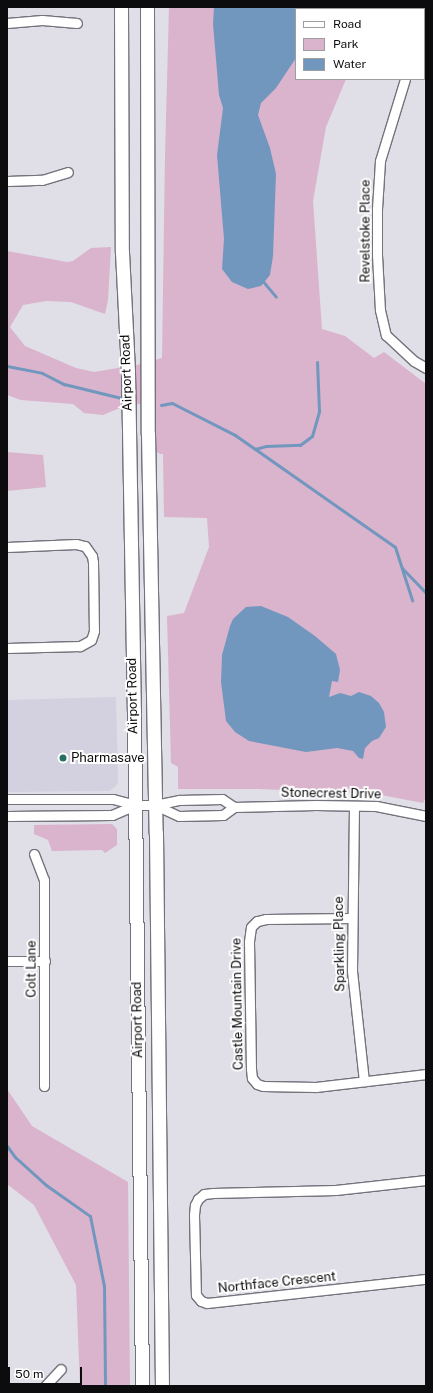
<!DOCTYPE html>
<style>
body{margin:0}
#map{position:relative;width:433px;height:1393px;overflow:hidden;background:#e0dee7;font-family:"Public Sans",sans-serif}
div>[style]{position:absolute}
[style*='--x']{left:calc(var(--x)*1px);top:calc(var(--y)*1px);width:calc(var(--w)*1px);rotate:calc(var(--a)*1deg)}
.built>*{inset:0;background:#d3d0e0}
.green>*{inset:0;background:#dab3cd}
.water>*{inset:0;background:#7297be}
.stream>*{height:3px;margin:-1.5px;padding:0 1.5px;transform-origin:1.5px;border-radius:1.5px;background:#7297be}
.roads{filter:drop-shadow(1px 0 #74727b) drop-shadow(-1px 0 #74727b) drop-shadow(0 1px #74727b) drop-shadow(0 -1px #74727b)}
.street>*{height:9px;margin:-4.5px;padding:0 4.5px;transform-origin:4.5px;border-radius:4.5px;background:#fff}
.secondary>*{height:13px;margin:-6.5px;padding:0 6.5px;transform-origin:6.5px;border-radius:6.5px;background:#fff}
.dots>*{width:11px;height:11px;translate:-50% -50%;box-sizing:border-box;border:2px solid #fff;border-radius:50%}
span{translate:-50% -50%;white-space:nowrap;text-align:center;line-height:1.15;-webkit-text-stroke:4px #fff;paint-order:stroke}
.street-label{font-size:13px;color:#0c0c0f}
.poi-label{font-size:13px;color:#0c0c0f}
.left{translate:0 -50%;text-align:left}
.frame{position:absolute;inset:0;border:8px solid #0c0c0f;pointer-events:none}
.legend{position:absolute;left:295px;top:8px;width:130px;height:72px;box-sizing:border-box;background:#fff;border:1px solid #9e9e9f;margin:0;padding:5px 7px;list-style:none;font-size:12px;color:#0c0c0f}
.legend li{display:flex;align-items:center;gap:8px;height:20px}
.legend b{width:20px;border:1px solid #9e9e9f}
.scale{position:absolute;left:8px;top:1367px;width:74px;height:18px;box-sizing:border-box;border:2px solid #0c0c0f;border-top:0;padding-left:5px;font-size:12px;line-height:14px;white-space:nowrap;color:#0c0c0f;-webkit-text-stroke:3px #fff;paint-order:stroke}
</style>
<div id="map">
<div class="built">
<div style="clip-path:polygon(116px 697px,118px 783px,115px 787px,109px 791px,7px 792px,7px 700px)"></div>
</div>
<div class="green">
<div style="clip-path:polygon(169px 7px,375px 7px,374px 9px,296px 9px,296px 79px,346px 79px,326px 127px,313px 201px,322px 329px,345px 336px,374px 358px,384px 352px,426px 384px,426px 797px,423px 803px,381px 795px,360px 793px,258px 789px,178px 789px,178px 767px,171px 763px,167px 616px,184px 613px,209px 547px,207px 518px,164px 517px,163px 454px,160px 454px,153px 449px,144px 405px,132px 403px,103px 415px,84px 413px,73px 404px,21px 400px,7px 395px,7px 251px,67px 262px,73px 261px,91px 248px,111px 247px,108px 300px,105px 314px,71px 302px,46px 301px,23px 305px,10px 327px,25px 346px,76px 368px,94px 372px,142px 364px,162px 358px,165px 156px)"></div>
<div style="clip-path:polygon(7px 452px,43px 455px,46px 487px,7px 491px)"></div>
<div style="clip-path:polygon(112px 824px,117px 829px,117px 845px,105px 853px,102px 850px,52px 851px,48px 840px,34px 834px,34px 825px)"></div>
<div style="clip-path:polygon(7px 1089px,32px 1126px,128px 1182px,130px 1386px,80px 1386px,76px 1285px,34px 1205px,7px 1184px)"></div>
</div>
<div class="water">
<div style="clip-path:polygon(214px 7px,336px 7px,334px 9px,296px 9px,296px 58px,276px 88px,261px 103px,258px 115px,270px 148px,276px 174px,273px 256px,270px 275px,261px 286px,248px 289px,232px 282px,222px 269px,224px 239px,217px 155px,223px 108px,219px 95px,213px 24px)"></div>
<div style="clip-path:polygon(261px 606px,288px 617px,315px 636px,336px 654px,340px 670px,338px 682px,332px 681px,329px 697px,340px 693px,351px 696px,359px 692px,371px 696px,379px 703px,384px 712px,386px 727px,379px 738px,372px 741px,365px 748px,363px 759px,359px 758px,353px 751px,337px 748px,306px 752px,249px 741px,235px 732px,226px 721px,221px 682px,222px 655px,230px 626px,233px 619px,246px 607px)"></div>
</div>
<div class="stream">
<div style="--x:261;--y:279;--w:23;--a:50"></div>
<div style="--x:7;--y:366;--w:36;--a:11"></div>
<div style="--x:42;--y:373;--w:25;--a:27"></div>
<div style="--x:64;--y:384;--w:59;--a:13.8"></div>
<div style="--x:161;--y:405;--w:11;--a:-10"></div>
<div style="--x:172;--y:403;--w:71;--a:26.9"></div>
<div style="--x:235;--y:435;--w:195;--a:35"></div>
<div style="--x:395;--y:547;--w:22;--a:72"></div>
<div style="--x:402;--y:568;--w:35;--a:46"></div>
<div style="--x:255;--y:449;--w:11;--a:-15"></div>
<div style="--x:266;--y:446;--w:34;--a:-2"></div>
<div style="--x:300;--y:445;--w:15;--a:-37"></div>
<div style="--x:312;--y:436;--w:26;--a:-74"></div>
<div style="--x:319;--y:411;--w:49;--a:-92.3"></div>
<div style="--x:402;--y:569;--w:33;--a:72"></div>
<div style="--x:7;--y:1146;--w:14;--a:54"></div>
<div style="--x:15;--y:1157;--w:42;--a:42.1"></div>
<div style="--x:46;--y:1185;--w:54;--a:35.2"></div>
<div style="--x:90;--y:1216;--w:71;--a:78.7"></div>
<div style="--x:104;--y:1286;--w:100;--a:89.4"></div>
</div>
<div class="roads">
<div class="street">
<div style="--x:7;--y:23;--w:35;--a:-5"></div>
<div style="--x:42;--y:20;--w:35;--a:5"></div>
<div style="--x:424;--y:36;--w:4;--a:-63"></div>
<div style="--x:405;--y:79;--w:86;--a:107"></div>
<div style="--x:380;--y:161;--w:48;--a:93.6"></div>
<div style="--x:377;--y:209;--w:46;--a:90"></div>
<div style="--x:377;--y:255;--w:55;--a:86.9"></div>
<div style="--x:380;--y:310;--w:26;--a:77"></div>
<div style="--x:386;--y:335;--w:38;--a:43"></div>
<div style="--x:414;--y:361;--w:14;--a:30"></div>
<div style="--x:7;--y:181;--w:35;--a:-2"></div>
<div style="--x:42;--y:180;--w:27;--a:-17"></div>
<div style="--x:7;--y:547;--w:69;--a:-2.5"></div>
<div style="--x:76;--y:544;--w:9;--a:13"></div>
<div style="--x:85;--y:546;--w:12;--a:55"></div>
<div style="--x:92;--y:556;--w:6;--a:81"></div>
<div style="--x:93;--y:562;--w:69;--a:89.2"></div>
<div style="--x:94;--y:631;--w:9;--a:108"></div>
<div style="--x:91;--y:640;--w:13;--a:151"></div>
<div style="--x:80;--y:646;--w:73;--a:178.4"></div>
<div style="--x:7;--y:799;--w:106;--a:0"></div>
<div style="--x:113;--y:799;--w:23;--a:15"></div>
<div style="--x:135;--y:805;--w:20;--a:0"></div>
<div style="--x:155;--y:805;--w:25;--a:-12"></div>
<div style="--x:179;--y:800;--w:43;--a:-1.3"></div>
<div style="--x:222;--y:799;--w:14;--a:34"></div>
<div style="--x:234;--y:807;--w:82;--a:-1.4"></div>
<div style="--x:316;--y:805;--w:60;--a:1"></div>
<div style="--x:376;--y:806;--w:51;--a:11.3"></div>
<div style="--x:155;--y:805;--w:26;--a:25"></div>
<div style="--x:179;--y:816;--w:44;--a:-1.3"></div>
<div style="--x:223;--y:815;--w:14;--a:-36"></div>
<div style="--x:354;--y:806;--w:165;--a:90.7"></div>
<div style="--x:352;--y:971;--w:111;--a:83.8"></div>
<div style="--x:7;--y:816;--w:105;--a:-0.5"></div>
<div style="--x:112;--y:815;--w:25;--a:-23"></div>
<div style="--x:34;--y:854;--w:28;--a:69"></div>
<div style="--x:44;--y:880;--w:206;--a:90"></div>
<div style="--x:351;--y:918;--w:85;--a:179.3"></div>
<div style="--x:266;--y:919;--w:9;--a:167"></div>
<div style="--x:257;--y:921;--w:8;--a:135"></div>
<div style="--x:251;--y:927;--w:15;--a:98"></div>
<div style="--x:249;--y:942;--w:127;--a:89.1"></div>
<div style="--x:251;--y:1069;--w:9;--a:84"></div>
<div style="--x:252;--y:1078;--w:8;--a:50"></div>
<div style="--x:257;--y:1084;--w:6;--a:18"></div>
<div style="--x:263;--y:1086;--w:53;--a:1.1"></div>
<div style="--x:316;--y:1087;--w:111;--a:-6.7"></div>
<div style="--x:7;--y:961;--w:38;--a:0"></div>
<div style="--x:426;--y:1180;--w:91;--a:173.7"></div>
<div style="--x:336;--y:1190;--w:123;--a:178.6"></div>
<div style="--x:213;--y:1193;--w:9;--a:174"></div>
<div style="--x:204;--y:1194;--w:8;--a:140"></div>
<div style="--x:198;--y:1199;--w:7;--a:117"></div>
<div style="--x:195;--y:1205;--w:10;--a:96"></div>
<div style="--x:194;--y:1215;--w:80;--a:88.6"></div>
<div style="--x:196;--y:1295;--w:8;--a:50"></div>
<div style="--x:201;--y:1301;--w:6;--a:18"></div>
<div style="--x:207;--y:1303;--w:220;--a:-6.3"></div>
<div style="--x:45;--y:1386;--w:23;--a:-47"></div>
</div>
<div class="secondary">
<div style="--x:121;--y:7;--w:245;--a:89.8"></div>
<div style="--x:122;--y:252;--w:120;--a:87.1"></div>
<div style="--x:128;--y:372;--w:339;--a:89"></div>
<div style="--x:134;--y:711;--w:675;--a:89.32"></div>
<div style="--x:147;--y:7;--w:427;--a:89.9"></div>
<div style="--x:148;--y:434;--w:399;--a:88.9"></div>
<div style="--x:156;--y:833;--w:553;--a:89.38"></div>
</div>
</div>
<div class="dots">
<div style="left:63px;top:758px;background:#266e65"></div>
</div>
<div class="street-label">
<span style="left:366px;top:231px;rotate:-90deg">Revelstoke Place</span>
<span style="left:127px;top:373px;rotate:-92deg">Airport Road</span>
<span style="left:133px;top:696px;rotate:-91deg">Airport Road</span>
<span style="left:331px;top:794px;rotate:1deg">Stonecrest Drive</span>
<span style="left:340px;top:944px;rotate:-91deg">Sparkling Place</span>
<span style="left:32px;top:969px;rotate:-90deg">Colt Lane</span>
<span style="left:238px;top:1004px;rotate:-91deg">Castle Mountain Drive</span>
<span style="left:138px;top:1020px;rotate:-91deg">Airport Road</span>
<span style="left:277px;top:1283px;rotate:-6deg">Northface Crescent</span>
</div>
<div class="poi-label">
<span class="left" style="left:71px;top:758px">Pharmasave</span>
</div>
<div class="frame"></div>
<ul class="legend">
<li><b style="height:5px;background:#fff"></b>Road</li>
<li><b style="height:11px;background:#dab3cd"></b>Park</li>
<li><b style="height:11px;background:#7297be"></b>Water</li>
</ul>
<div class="scale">50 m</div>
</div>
